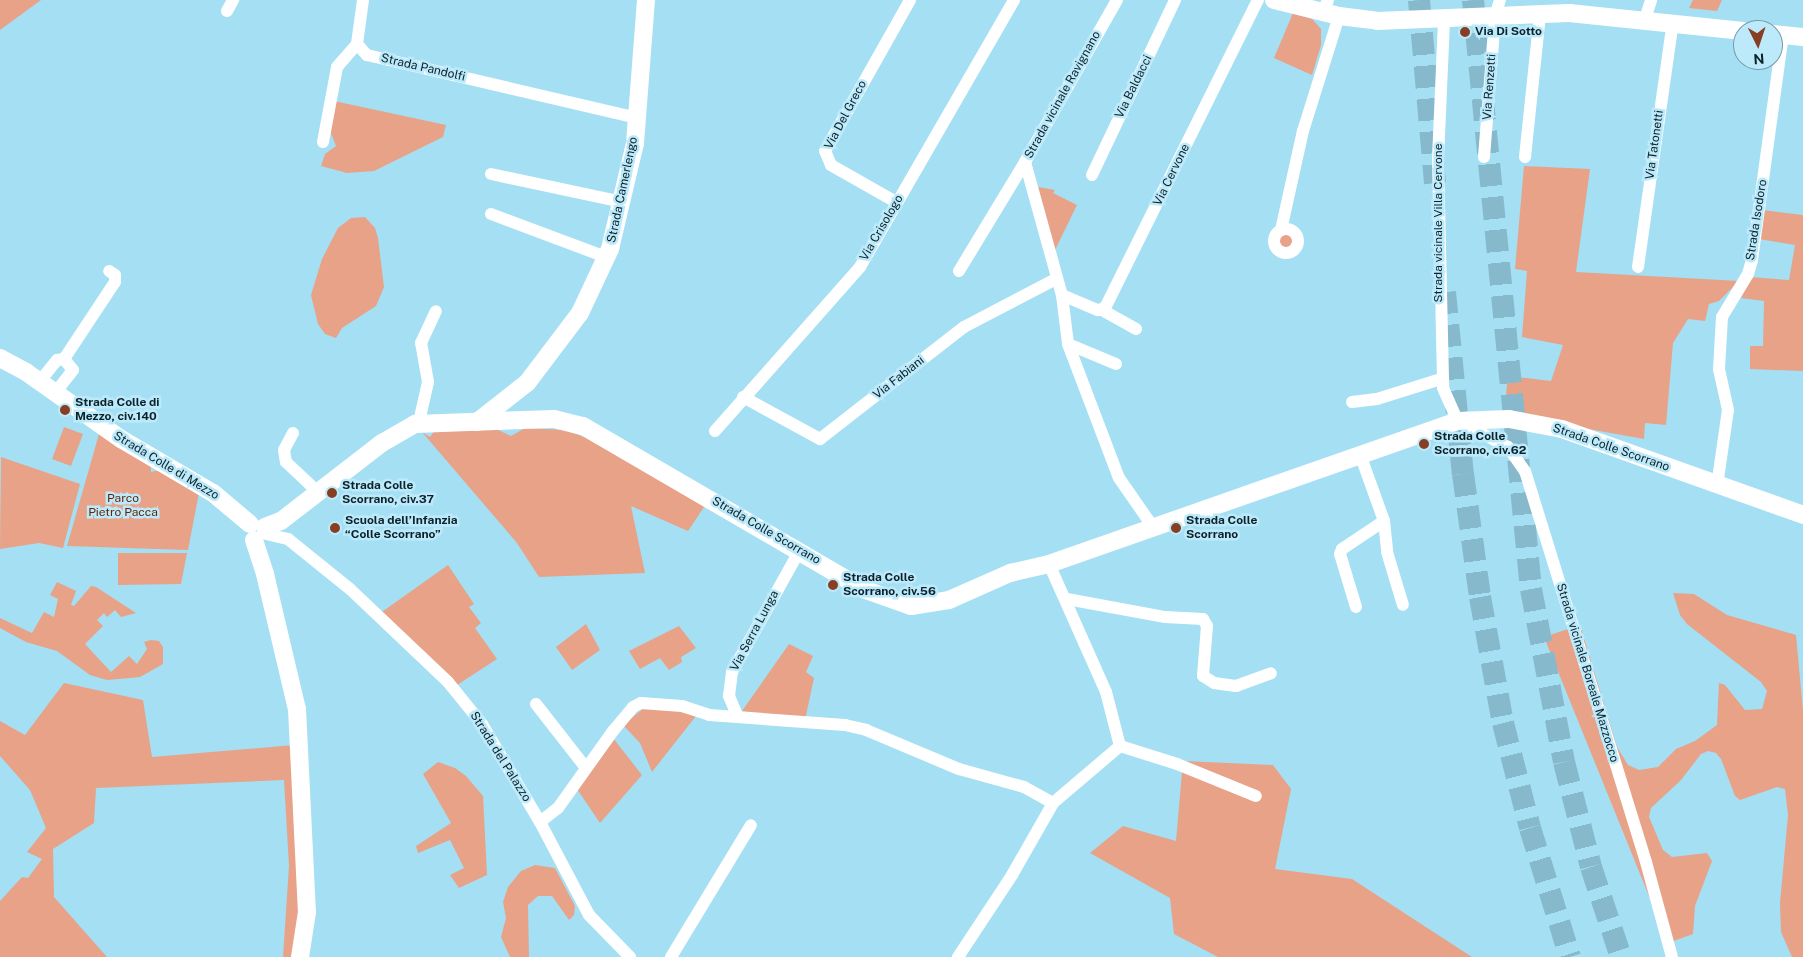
<!DOCTYPE html>
<meta charset="utf-8">
<style>
body{margin:0}
#map{position:relative;width:1803px;height:957px;overflow:hidden;background:#a5dff3;font-family:"Public Sans",sans-serif}
div>[style]{position:absolute}
[style*='--x']{left:calc(var(--x)*1px);top:calc(var(--y)*1px);width:calc(var(--w)*1px);rotate:calc(var(--a)*1deg)}
.green>*{inset:0;background:#e7a288}
.round{border-radius:50%}
.highway-tunnel>*{height:22px;margin-top:-11px;transform-origin:0;background:repeating-linear-gradient(90deg,#86b9cb 0 22px,transparent 0 33px)}
.street>*{height:12px;margin:-6px;padding:0 6px;transform-origin:6px;border-radius:6px;background:#fff}
.street>.ring{margin:-6px;padding:0;box-sizing:content-box;background:none;border:12px solid #fff;border-radius:50%}
.secondary>*{height:18px;margin:-9px;padding:0 9px;transform-origin:9px;border-radius:9px;background:#fff}
.dots>*{width:14px;height:14px;translate:-50% -50%;box-sizing:border-box;border:2px solid #bdeafa;border-radius:50%}
span{translate:-50% -50%;white-space:nowrap;text-align:center;line-height:1.15;-webkit-text-stroke:5px #bdeafa;paint-order:stroke}
.poi-label{font-size:12px;color:#0b222a;font-weight:700}
.left{translate:0 -50%;text-align:left}
.street-label{font-size:12px;color:#0b222a}
.park-label{font-size:12px;color:#62250a}
.north{position:absolute;left:1733px;top:20px;width:50px;height:50px;box-sizing:border-box;background:#bdeafa;border:1px solid #769aa7;border-radius:50%;rotate:176deg;font-size:14px;font-weight:700;line-height:20px;text-align:center;color:#0b222a}
.north::after{content:'';display:block;margin:auto;width:18px;height:22px;background:#873e22;clip-path:polygon(50% 0,100% 100%,50% 72%,0 100%)}
</style>
<div id="map">
<div class="green">
<div style="clip-path:polygon(0 0,41px 0,0 30px)"></div>
<div style="clip-path:polygon(1693px 0,1722px 0,1717px 11px,1689px 8px)"></div>
<div style="clip-path:polygon(1293px 13px,1312px 19px,1321px 29px,1321px 45px,1312px 75px,1274px 58px)"></div>
<div style="clip-path:polygon(334px 101px,446px 125px,443px 137px,374px 171px,347px 173px,321px 166px,325px 154px,336px 146px,329px 128px)"></div>
<div style="clip-path:polygon(1524px 166px,1590px 169px,1576px 272px,1739px 281px,1719px 301px,1709px 304px,1705px 321px,1688px 319px,1673px 343px,1666px 425px,1645px 423px,1644px 439px,1504px 414px,1508px 376px,1551px 381px,1563px 345px,1522px 337px,1527px 271px,1515px 269px)"></div>
<div style="clip-path:polygon(1038px 187px,1055px 190px,1053px 193px,1077px 205px,1055px 250px)"></div>
<div style="clip-path:polygon(1762px 210px,1803px 215px,1803px 371px,1750px 369px,1750px 346px,1763px 346px,1764px 301px,1741px 298px,1750px 277px,1789px 280px,1795px 245px,1759px 239px)"></div>
<div style="clip-path:polygon(365px 217px,375px 228px,378px 238px,384px 287px,376px 306px,342px 328px,336px 338px,325px 334px,318px 324px,311px 295px,322px 259px,338px 228px,351px 218px)"></div>
<div class="round" style="left:1279px;top:234px;width:14px;height:14px"></div>
<div style="clip-path:polygon(64px 427px,83px 434px,71px 466px,52px 459px)"></div>
<div style="clip-path:polygon(525px 428px,565px 430px,595px 441px,708px 501px,688px 531px,631px 506px,645px 573px,539px 577px,517px 543px,422px 432px,430px 437px,435px 430px,496px 429px,511px 436px)"></div>
<div style="clip-path:polygon(99px 434px,151px 467px,151px 472px,160px 470px,199px 493px,188px 550px,67px 546px)"></div>
<div style="clip-path:polygon(1px 457px,80px 484px,63px 548px,39px 543px,0 549px)"></div>
<div style="clip-path:polygon(118px 553px,187px 553px,181px 584px,118px 585px)"></div>
<div style="clip-path:polygon(448px 565px,474px 604px,469px 607px,481px 623px,475px 628px,497px 659px,454px 687px,379px 614px)"></div>
<div style="clip-path:polygon(57px 582px,76px 591px,71px 605px,74px 606px,91px 586px,96px 587px,136px 613px,121px 617px,115px 610px,107px 617px,104px 613px,97px 620px,103px 626px,85px 644px,111px 672px,129px 656px,137px 664px,147px 649px,144px 642px,151px 640px,159px 641px,163px 647px,163px 664px,140px 677px,107px 680px,90px 675px,57px 651px,26px 642px,0 628px,0 618px,32px 633px,44px 612px,54px 617px,58px 599px,50px 595px)"></div>
<div style="clip-path:polygon(1673px 593px,1694px 594px,1727px 615px,1796px 635px,1803px 711px,1803px 957px,1792px 957px,1781px 932px,1780px 903px,1788px 815px,1785px 789px,1777px 787px,1740px 800px,1735px 796px,1721px 759px,1716px 753px,1708px 751px,1701px 754px,1681px 780px,1651px 808px,1649px 817px,1663px 850px,1672px 857px,1707px 853px,1712px 861px,1695px 906px,1693px 934px,1668px 943px,1544px 637px,1580px 625px,1617px 747px,1628px 765px,1639px 770px,1658px 767px,1676px 749px,1695px 741px,1717px 725px,1719px 683px,1725px 685px,1745px 710px,1762px 709px,1767px 691px,1761px 682px,1687px 624px,1680px 615px)"></div>
<div style="clip-path:polygon(586px 624px,600px 650px,572px 670px,556px 647px)"></div>
<div style="clip-path:polygon(679px 626px,696px 648px,681px 657px,682px 662px,669px 670px,660px 658px,640px 669px,629px 651px)"></div>
<div style="clip-path:polygon(789px 644px,813px 656px,806px 672px,814px 678px,805px 720px,742px 711px)"></div>
<div style="clip-path:polygon(64px 683px,143px 700px,152px 757px,294px 745px,302px 917px,294px 957px,283px 957px,289px 866px,284px 780px,96px 788px,94px 823px,53px 849px,54px 897px,107px 957px,0 957px,0 901px,22px 877px,28px 878px,42px 859px,27px 852px,46px 828px,30px 790px,0 756px,0 721px,25px 735px)"></div>
<div style="clip-path:polygon(644px 708px,678px 710px,696px 716px,652px 772px,640px 743px,623px 725px)"></div>
<div style="clip-path:polygon(613px 738px,642px 775px,600px 823px,577px 789px)"></div>
<div style="clip-path:polygon(1183px 761px,1273px 765px,1291px 789px,1275px 869px,1352px 879px,1472px 957px,1218px 957px,1174px 934px,1170px 898px,1090px 853px,1123px 826px,1176px 841px)"></div>
<div style="clip-path:polygon(438px 762px,455px 768px,466px 776px,483px 796px,487px 875px,459px 888px,450px 875px,464px 868px,450px 840px,418px 853px,416px 846px,451px 823px,423px 774px)"></div>
<div style="clip-path:polygon(535px 865px,555px 868px,575px 906px,574px 915px,569px 920px,552px 896px,538px 896px,528px 905px,529px 957px,510px 957px,501px 937px,506px 918px,503px 902px,508px 887px,521px 871px)"></div>
</div>
<div class="highway-tunnel">
<div style="--x:1419;--y:0;--w:184;--a:85"></div>
<div style="--x:1473;--y:0;--w:592;--a:84.38"></div>
<div style="--x:1531;--y:589;--w:176;--a:79.2"></div>
<div style="--x:1564;--y:762;--w:108;--a:75.6"></div>
<div style="--x:1591;--y:867;--w:95;--a:71.6"></div>
<div style="--x:1445;--y:292;--w:183;--a:84.4"></div>
<div style="--x:1463;--y:474;--w:124;--a:82.1"></div>
<div style="--x:1480;--y:597;--w:128;--a:79.7"></div>
<div style="--x:1503;--y:723;--w:108;--a:75.6"></div>
<div style="--x:1530;--y:828;--w:135;--a:72.8"></div>
</div>
<div class="street">
<div style="--x:363;--y:0;--w:44;--a:97.8"></div>
<div style="--x:357;--y:44;--w:15;--a:48"></div>
<div style="--x:367;--y:55;--w:277;--a:13.1"></div>
<div style="--x:1117;--y:0;--w:186;--a:119.6"></div>
<div style="--x:1025;--y:162;--w:138;--a:74.5"></div>
<div style="--x:1062;--y:295;--w:49;--a:83"></div>
<div style="--x:1068;--y:344;--w:143;--a:69.2"></div>
<div style="--x:1119;--y:478;--w:60;--a:55.2"></div>
<div style="--x:227;--y:11;--w:13;--a:-61"></div>
<div style="--x:1322;--y:12;--w:13;--a:-63"></div>
<div style="--x:1645;--y:19;--w:20;--a:-72"></div>
<div style="--x:1444;--y:21;--w:138;--a:92.5"></div>
<div style="--x:1438;--y:159;--w:229;--a:88.7"></div>
<div style="--x:1443;--y:388;--w:36;--a:66"></div>
<div style="--x:1458;--y:421;--w:56;--a:27.5"></div>
<div style="--x:1508;--y:447;--w:29;--a:55"></div>
<div style="--x:1525;--y:471;--w:409;--a:72.8"></div>
<div style="--x:1646;--y:862;--w:98;--a:74.7"></div>
<div style="--x:323;--y:142;--w:76;--a:-79.4"></div>
<div style="--x:337;--y:67;--w:30;--a:-49"></div>
<div style="--x:1484;--y:157;--w:140;--a:-85.5"></div>
<div style="--x:1495;--y:17;--w:18;--a:-74"></div>
<div style="--x:1525;--y:157;--w:144;--a:-84"></div>
<div style="--x:491;--y:174;--w:135;--a:12"></div>
<div style="--x:1092;--y:175;--w:194;--a:-64.6"></div>
<div style="--x:896;--y:202;--w:75;--a:-150.4"></div>
<div style="--x:831;--y:165;--w:15;--a:-113"></div>
<div style="--x:825;--y:151;--w:173;--a:-60.6"></div>
<div style="--x:491;--y:214;--w:123;--a:20.5"></div>
<div class="ring" style="left:1274px;top:229px;width:12px;height:12px"></div>
<div style="--x:1281;--y:230;--w:101;--a:-77.5"></div>
<div style="--x:1303;--y:131;--w:121;--a:-72.6"></div>
<div style="--x:1638;--y:267;--w:247;--a:-81.9"></div>
<div style="--x:959;--y:271;--w:127;--a:-58.8"></div>
<div style="--x:1062;--y:295;--w:39;--a:23"></div>
<div style="--x:1098;--y:310;--w:7;--a:-16"></div>
<div style="--x:1105;--y:308;--w:344;--a:-63.6"></div>
<div style="--x:1102;--y:310;--w:39;--a:29"></div>
<div style="--x:1068;--y:344;--w:52;--a:22.6"></div>
<div style="--x:64;--y:359;--w:92;--a:-56.5"></div>
<div style="--x:115;--y:282;--w:7;--a:-90"></div>
<div style="--x:115;--y:275;--w:7;--a:-146"></div>
<div style="--x:40;--y:381;--w:27;--a:-51"></div>
<div style="--x:57;--y:360;--w:7;--a:-8"></div>
<div style="--x:64;--y:359;--w:14;--a:51"></div>
<div style="--x:73;--y:370;--w:29;--a:128"></div>
<div style="--x:743;--y:397;--w:88;--a:28.6"></div>
<div style="--x:820;--y:439;--w:182;--a:-37.9"></div>
<div style="--x:964;--y:327;--w:104;--a:-27.6"></div>
<div style="--x:1352;--y:402;--w:25;--a:-7"></div>
<div style="--x:1377;--y:399;--w:67;--a:-17.4"></div>
<div style="--x:419;--y:422;--w:41;--a:-77.3"></div>
<div style="--x:428;--y:382;--w:40;--a:-100"></div>
<div style="--x:421;--y:343;--w:35;--a:-65"></div>
<div style="--x:715;--y:431;--w:219;--a:-48.5"></div>
<div style="--x:860;--y:267;--w:308;--a:-60"></div>
<div style="--x:293;--y:433;--w:19;--a:118"></div>
<div style="--x:284;--y:450;--w:12;--a:81"></div>
<div style="--x:286;--y:462;--w:45;--a:43.2"></div>
<div style="--x:1361;--y:457;--w:68;--a:70.2"></div>
<div style="--x:1384;--y:521;--w:31;--a:84"></div>
<div style="--x:1387;--y:552;--w:55;--a:73.2"></div>
<div style="--x:1717;--y:486;--w:77;--a:-81.8"></div>
<div style="--x:1728;--y:410;--w:42;--a:-102.4"></div>
<div style="--x:1719;--y:369;--w:52;--a:-86.7"></div>
<div style="--x:1722;--y:317;--w:50;--a:-58.8"></div>
<div style="--x:1748;--y:274;--w:15;--a:-74"></div>
<div style="--x:1752;--y:260;--w:227;--a:-82.2"></div>
<div style="--x:266;--y:534;--w:23;--a:13"></div>
<div style="--x:288;--y:539;--w:80;--a:38.9"></div>
<div style="--x:350;--y:589;--w:135;--a:43.5"></div>
<div style="--x:448;--y:682;--w:54;--a:51"></div>
<div style="--x:482;--y:724;--w:114;--a:59.4"></div>
<div style="--x:540;--y:822;--w:105;--a:62.2"></div>
<div style="--x:589;--y:915;--w:59;--a:45.7"></div>
<div style="--x:1049;--y:564;--w:140;--a:66"></div>
<div style="--x:1106;--y:692;--w:56;--a:75.5"></div>
<div style="--x:1067;--y:599;--w:100;--a:10.4"></div>
<div style="--x:1165;--y:617;--w:38;--a:3"></div>
<div style="--x:1203;--y:619;--w:8;--a:60"></div>
<div style="--x:1207;--y:626;--w:50;--a:94.6"></div>
<div style="--x:1203;--y:676;--w:13;--a:32"></div>
<div style="--x:1214;--y:683;--w:22;--a:8"></div>
<div style="--x:1236;--y:686;--w:37;--a:-20"></div>
<div style="--x:1356;--y:607;--w:55;--a:-106.8"></div>
<div style="--x:1340;--y:554;--w:5;--a:-68"></div>
<div style="--x:1342;--y:549;--w:50;--a:-33.7"></div>
<div style="--x:536;--y:704;--w:81;--a:52"></div>
<div style="--x:737;--y:715;--w:21;--a:-113"></div>
<div style="--x:729;--y:696;--w:24;--a:-83"></div>
<div style="--x:732;--y:672;--w:140;--a:-60.9"></div>
<div style="--x:540;--y:822;--w:23;--a:-38"></div>
<div style="--x:558;--y:808;--w:95;--a:-54.5"></div>
<div style="--x:613;--y:731;--w:31;--a:-50"></div>
<div style="--x:633;--y:707;--w:9;--a:-27"></div>
<div style="--x:641;--y:703;--w:41;--a:4.2"></div>
<div style="--x:682;--y:706;--w:28;--a:18"></div>
<div style="--x:709;--y:715;--w:136;--a:4.2"></div>
<div style="--x:845;--y:725;--w:22;--a:13"></div>
<div style="--x:866;--y:730;--w:101;--a:22.8"></div>
<div style="--x:959;--y:769;--w:67;--a:15.5"></div>
<div style="--x:1024;--y:787;--w:33;--a:29"></div>
<div style="--x:671;--y:957;--w:154;--a:-58.8"></div>
<div style="--x:958;--y:957;--w:98;--a:-56.6"></div>
<div style="--x:1012;--y:875;--w:83;--a:-60.3"></div>
<div style="--x:1053;--y:803;--w:88;--a:-40.4"></div>
<div style="--x:1120;--y:746;--w:60;--a:17.5"></div>
<div style="--x:1177;--y:764;--w:85;--a:22.1"></div>
</div>
<div class="secondary">
<div style="--x:1274;--y:0;--w:67;--a:13.8"></div>
<div style="--x:1339;--y:16;--w:38;--a:7"></div>
<div style="--x:1377;--y:21;--w:192;--a:-2.4"></div>
<div style="--x:1569;--y:13;--w:175;--a:5.9"></div>
<div style="--x:1773;--y:34;--w:30;--a:6"></div>
<div style="--x:0;--y:358;--w:30;--a:28"></div>
<div style="--x:26;--y:372;--w:116;--a:35.2"></div>
<div style="--x:121;--y:439;--w:107;--a:30.4"></div>
<div style="--x:213;--y:493;--w:48;--a:40"></div>
<div style="--x:477;--y:422;--w:63;--a:-38"></div>
<div style="--x:527;--y:383;--w:88;--a:-52.9"></div>
<div style="--x:580;--y:313;--w:71;--a:-64.9"></div>
<div style="--x:610;--y:249;--w:109;--a:-76.7"></div>
<div style="--x:635;--y:143;--w:143;--a:-85.6"></div>
<div style="--x:265;--y:527;--w:17;--a:-21"></div>
<div style="--x:281;--y:521;--w:128;--a:-37.7"></div>
<div style="--x:382;--y:443;--w:38;--a:-30"></div>
<div style="--x:415;--y:424;--w:139;--a:-2.1"></div>
<div style="--x:554;--y:419;--w:30;--a:14"></div>
<div style="--x:583;--y:426;--w:324;--a:30.2"></div>
<div style="--x:863;--y:589;--w:51;--a:19.5"></div>
<div style="--x:911;--y:606;--w:38;--a:-9"></div>
<div style="--x:949;--y:600;--w:67;--a:-23.9"></div>
<div style="--x:1010;--y:573;--w:40;--a:-13"></div>
<div style="--x:1049;--y:564;--w:433;--a:-19.3"></div>
<div style="--x:1458;--y:421;--w:51;--a:-2.2"></div>
<div style="--x:1509;--y:419;--w:54;--a:10.7"></div>
<div style="--x:1562;--y:429;--w:256;--a:19.6"></div>
<div style="--x:254;--y:540;--w:36;--a:72"></div>
<div style="--x:265;--y:574;--w:139;--a:76.7"></div>
<div style="--x:297;--y:709;--w:203;--a:87.2"></div>
<div style="--x:307;--y:912;--w:46;--a:98.8"></div>
</div>
<div class="dots">
<div style="left:1465px;top:32px;background:#873e22"></div>
<div style="left:65px;top:410px;background:#873e22"></div>
<div style="left:1424px;top:444px;background:#873e22"></div>
<div style="left:332px;top:493px;background:#873e22"></div>
<div style="left:335px;top:528px;background:#873e22"></div>
<div style="left:1176px;top:528px;background:#873e22"></div>
<div style="left:833px;top:585px;background:#873e22"></div>
</div>
<div class="poi-label">
<span class="left" style="left:1475px;top:32px">Via Di Sotto</span>
<span class="left" style="left:75px;top:410px">Strada Colle di<br>Mezzo, civ.140</span>
<span class="left" style="left:1434px;top:444px">Strada Colle<br>Scorrano, civ.62</span>
<span class="left" style="left:342px;top:493px">Strada Colle<br>Scorrano, civ.37</span>
<span class="left" style="left:345px;top:528px">Scuola dell’Infanzia<br>“Colle Scorrano”</span>
<span class="left" style="left:1186px;top:528px">Strada Colle<br>Scorrano</span>
<span class="left" style="left:843px;top:585px">Strada Colle<br>Scorrano, civ.56</span>
</div>
<div class="street-label">
<span style="left:423px;top:68px;rotate:13deg">Strada Pandolfi</span>
<span style="left:1134px;top:87px;rotate:-64deg">Via Baldacci</span>
<span style="left:1490px;top:87px;rotate:-86deg">Via Renzetti</span>
<span style="left:1063px;top:95px;rotate:-61deg">Strada vicinale Ravignano</span>
<span style="left:846px;top:115px;rotate:-62deg">Via Del Greco</span>
<span style="left:1655px;top:145px;rotate:-82deg">Via Tatonetti</span>
<span style="left:1172px;top:175px;rotate:-64deg">Via Cervone</span>
<span style="left:623px;top:190px;rotate:-78deg">Strada Camerlengo</span>
<span style="left:1757px;top:220px;rotate:-81deg">Strada Isodoro</span>
<span style="left:1439px;top:223px;rotate:-90deg">Strada vicinale Villa Cervone</span>
<span style="left:882px;top:228px;rotate:-60deg">Via Crisologo</span>
<span style="left:899px;top:378px;rotate:-38deg">Via Fabiani</span>
<span style="left:1611px;top:448px;rotate:19deg">Strada Colle Scorrano</span>
<span style="left:166px;top:466px;rotate:31deg">Strada Colle di Mezzo</span>
<span style="left:766px;top:531px;rotate:30deg">Strada Colle Scorrano</span>
<span style="left:755px;top:631px;rotate:-62deg">Via Serra Lunga</span>
<span style="left:1587px;top:673px;rotate:73deg">Strada vicinale Boreale Mazzocco</span>
<span style="left:500px;top:757px;rotate:58deg">Strada del Palazzo</span>
</div>
<div class="park-label">
<span style="left:123px;top:506px">Parco<br>Pietro Pacca</span>
</div>
<div class="north">N</div>
</div>
